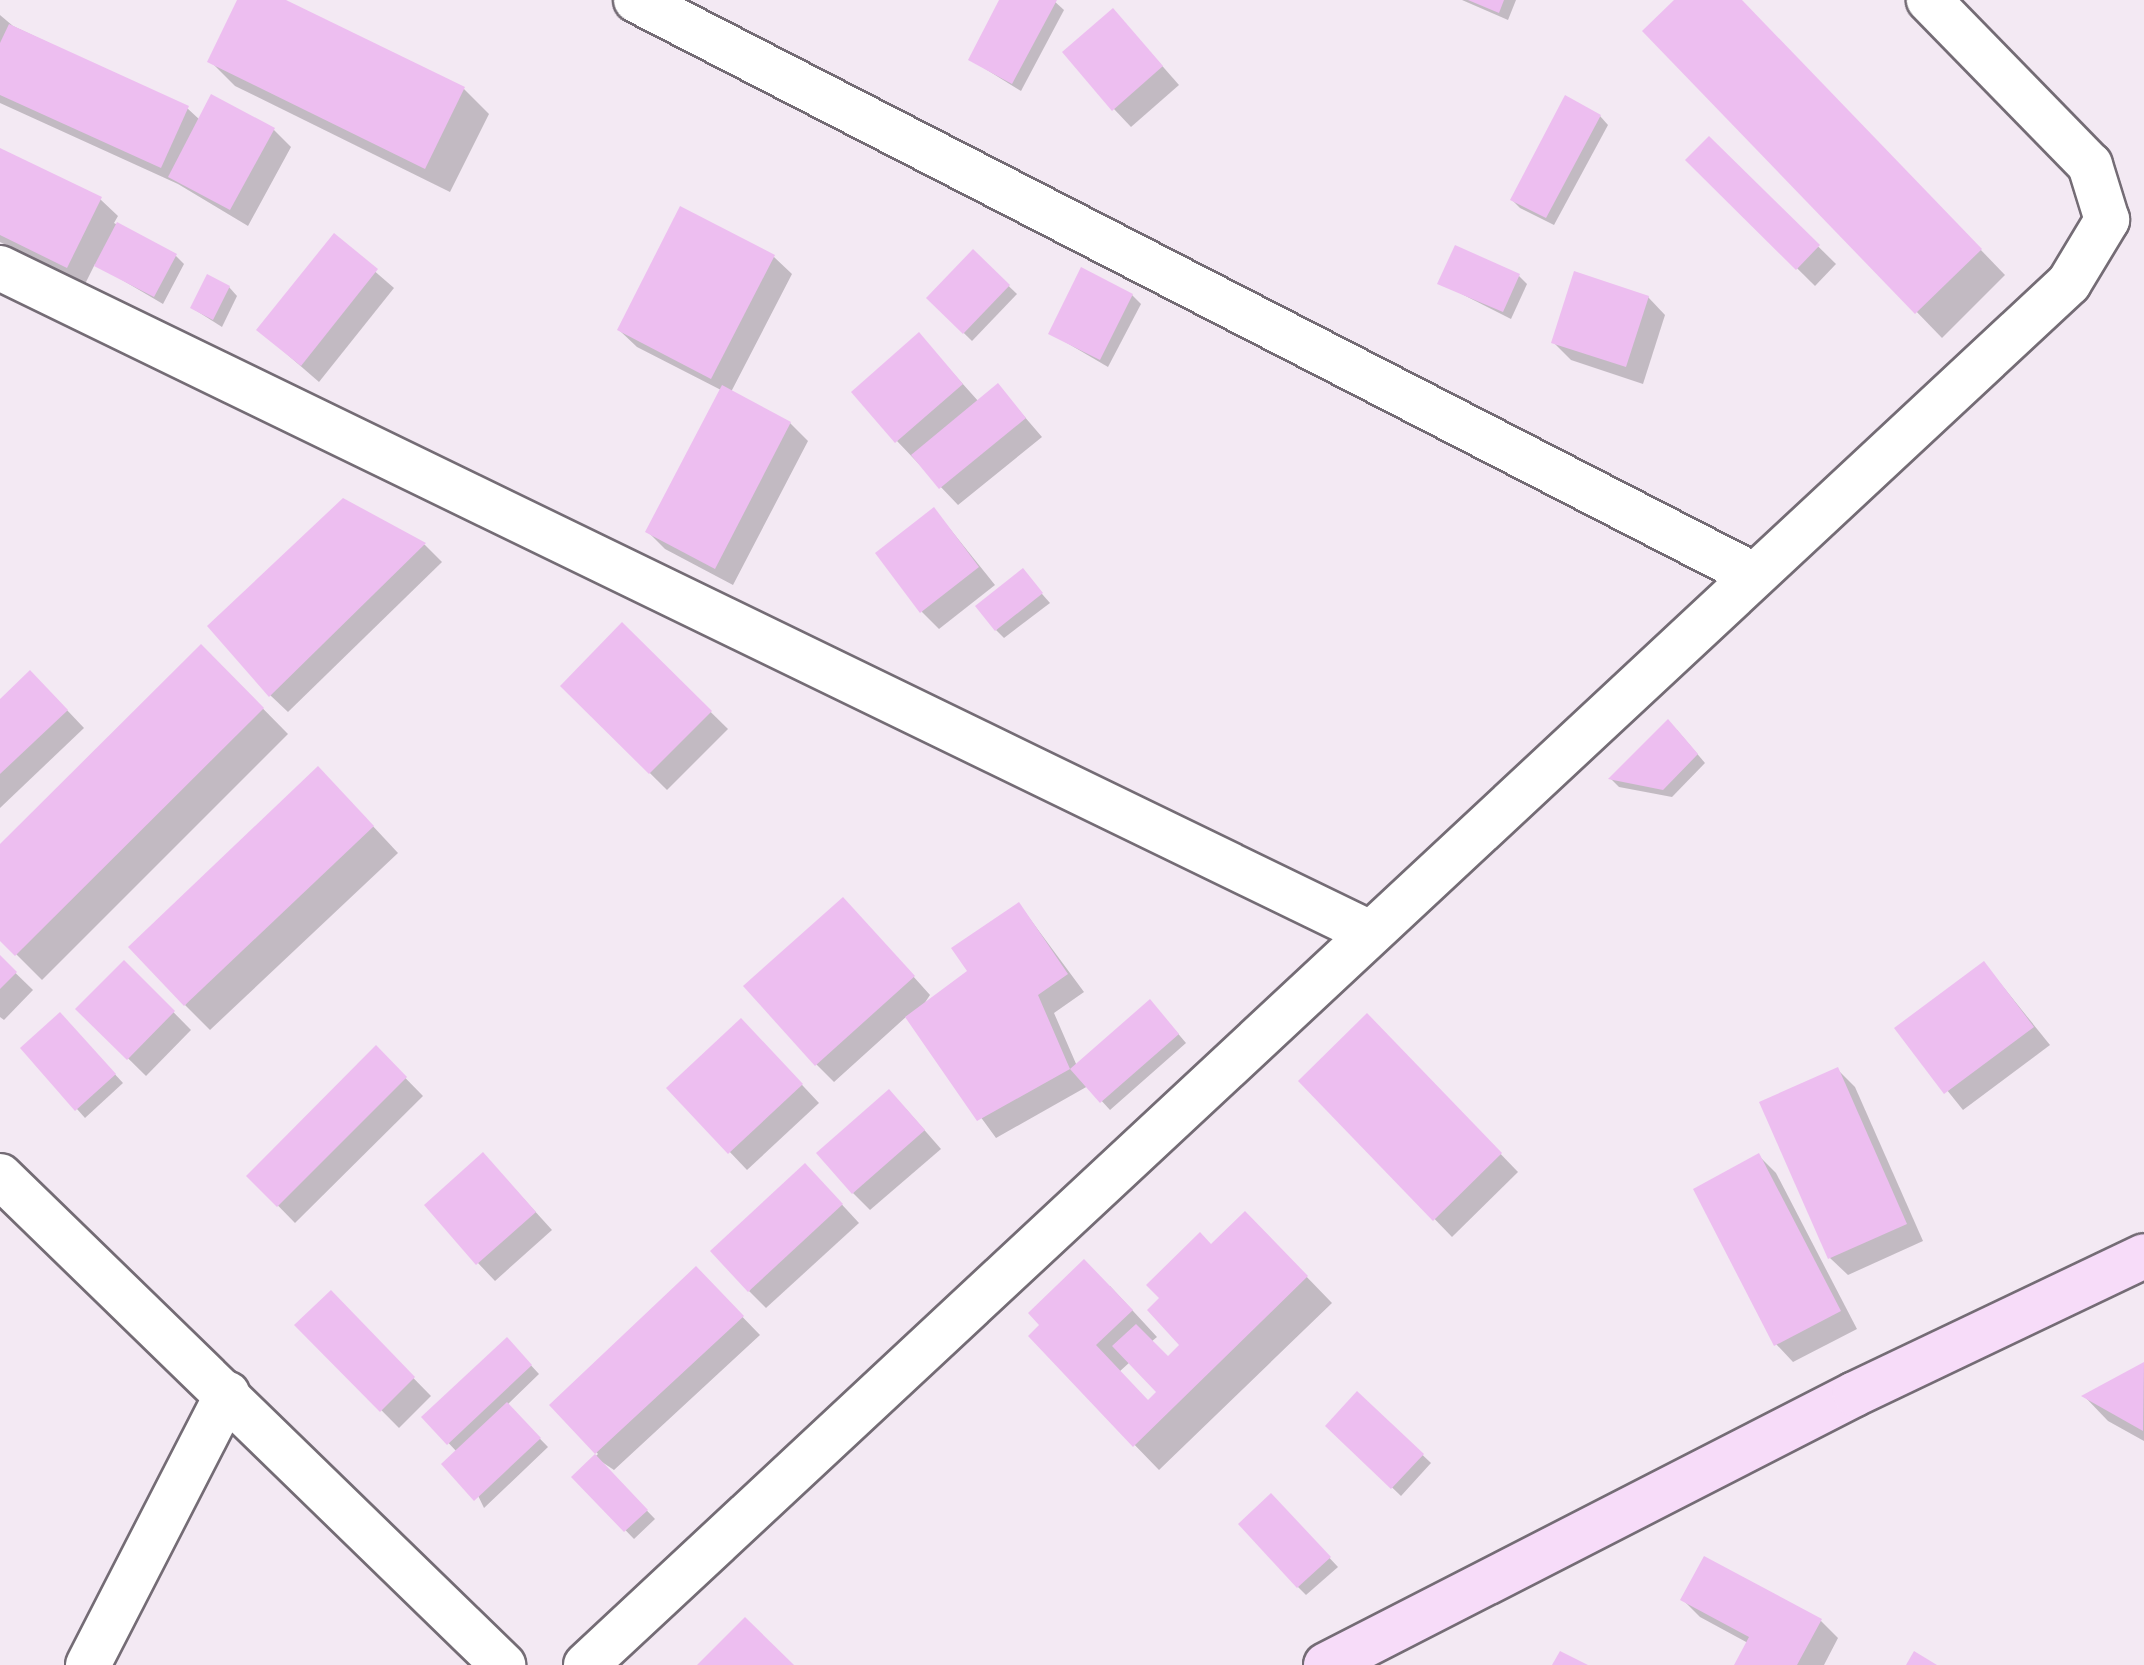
<!DOCTYPE html>
<style>
body{margin:0}
#map{position:relative;width:2144px;height:1665px;overflow:hidden;background:#f3e9f3;font-family:Rubik,sans-serif}
div>[style]{position:absolute}
[style*='--x']{left:calc(var(--x)*1px);top:calc(var(--y)*1px);width:calc(var(--w)*1px);rotate:calc(var(--a)*1deg)}
.shadow>*{inset:0;background:#0003}
.building>*{inset:0;background:#edbef0}
.roads{filter:drop-shadow(2px 0 #746c75) drop-shadow(-2px 0 #746c75) drop-shadow(0 2px #746c75) drop-shadow(0 -2px #746c75)}
.minor>*{height:44px;margin:-22px;padding:0 22px;transform-origin:22px;border-radius:22px;background:#fff}
.major>*{height:44px;margin:-22px;padding:0 22px;transform-origin:22px;border-radius:22px;background:#f7dcf9}
span{translate:-50% -50%;white-space:nowrap;text-align:center;line-height:1.15;-webkit-text-stroke:8px #fff;paint-order:stroke}
</style>
<div id="map">
<div class="shadow">
<div style="clip-path:polygon(239px 0,282px 0,464px 89px,489px 114px,450px 192px,235px 86px,210px 61px)"></div>
<div style="clip-path:polygon(1001px 0,1053px 0,1064px 10px,1021px 91px,971px 60px)"></div>
<div style="clip-path:polygon(1462px 0,1516px 0,1508px 20px)"></div>
<div style="clip-path:polygon(1677px 0,1740px 0,2005px 275px,1942px 338px,1645px 31px)"></div>
<div style="clip-path:polygon(1113px 10px,1179px 85px,1131px 127px,1114px 109px)"></div>
<div style="clip-path:polygon(0 15px,13px 26px,187px 108px,200px 120px,273px 129px,291px 147px,248px 226px,178px 184px,0 103px)"></div>
<div style="clip-path:polygon(1600px 116px,1608px 125px,1554px 225px,1520px 208px,1512px 200px)"></div>
<div style="clip-path:polygon(1709px 139px,1836px 264px,1815px 286px,1688px 160px)"></div>
<div style="clip-path:polygon(0 150px,100px 199px,118px 216px,114px 223px,176px 256px,184px 264px,163px 304px,95px 264px,85px 284px,0 242px)"></div>
<div style="clip-path:polygon(681px 209px,774px 257px,792px 274px,731px 392px,790px 423px,808px 441px,733px 585px,665px 549px,648px 532px,721px 390px,637px 347px,619px 330px)"></div>
<div style="clip-path:polygon(334px 236px,394px 288px,319px 382px,259px 330px)"></div>
<div style="clip-path:polygon(973px 252px,1017px 294px,972px 341px,928px 298px)"></div>
<div style="clip-path:polygon(1519px 276px,1527px 284px,1511px 319px,1440px 283px)"></div>
<div style="clip-path:polygon(229px 287px,237px 296px,222px 327px,192px 308px)"></div>
<div style="clip-path:polygon(1132px 295px,1141px 304px,1108px 367px,1050px 333px)"></div>
<div style="clip-path:polygon(1648px 297px,1665px 315px,1643px 384px,1571px 360px,1553px 342px)"></div>
<div style="clip-path:polygon(919px 335px,979px 402px,998px 386px,1042px 437px,958px 505px,897px 441px)"></div>
<div style="clip-path:polygon(343px 501px,425px 545px,442px 562px,288px 712px,270px 695px)"></div>
<div style="clip-path:polygon(934px 509px,995px 585px,939px 629px,922px 612px)"></div>
<div style="clip-path:polygon(1027px 577px,1050px 603px,1004px 638px,996px 630px)"></div>
<div style="clip-path:polygon(622px 625px,728px 729px,667px 790px,562px 686px)"></div>
<div style="clip-path:polygon(201px 646px,288px 734px,42px 980px,0 938px,0 846px)"></div>
<div style="clip-path:polygon(48px 690px,84px 728px,0 808px,0 702px)"></div>
<div style="clip-path:polygon(1677px 730px,1705px 763px,1672px 797px,1619px 787px,1611px 779px)"></div>
<div style="clip-path:polygon(343px 794px,398px 853px,210px 1030px,185px 1005px)"></div>
<div style="clip-path:polygon(1019px 904px,1084px 992px,1054px 1013px,1077px 1066px,1158px 1010px,1186px 1043px,1110px 1110px,1088px 1086px,996px 1138px,907px 1016px,834px 1082px,816px 1064px,860px 917px,930px 995px,922px 1007px,969px 971px)"></div>
<div style="clip-path:polygon(0 958px,33px 990px,4px 1020px,0 1017px)"></div>
<div style="clip-path:polygon(124px 962px,191px 1030px,146px 1076px,78px 1009px)"></div>
<div style="clip-path:polygon(1984px 963px,2050px 1045px,1963px 1110px,1897px 1028px)"></div>
<div style="clip-path:polygon(68px 1023px,123px 1083px,85px 1118px,77px 1109px)"></div>
<div style="clip-path:polygon(1384px 1033px,1518px 1172px,1452px 1237px,1301px 1081px)"></div>
<div style="clip-path:polygon(758px 1038px,819px 1103px,747px 1170px,669px 1088px)"></div>
<div style="clip-path:polygon(376px 1048px,423px 1096px,295px 1223px,249px 1176px)"></div>
<div style="clip-path:polygon(1837px 1069px,1855px 1087px,1923px 1241px,1848px 1275px,1830px 1258px)"></div>
<div style="clip-path:polygon(906px 1109px,941px 1149px,870px 1210px,853px 1193px)"></div>
<div style="clip-path:polygon(483px 1154px,552px 1230px,495px 1281px,478px 1263px)"></div>
<div style="clip-path:polygon(1759px 1156px,1776px 1173px,1857px 1329px,1793px 1362px,1776px 1344px)"></div>
<div style="clip-path:polygon(822px 1183px,859px 1223px,766px 1308px,749px 1291px)"></div>
<div style="clip-path:polygon(evenodd,1270px 1239px,1332px 1303px,1159px 1470px,1030px 1337px,1110px 1286px,1157px 1337px,1151px 1342px,1168px 1359px,1182px 1345px,1211px 1247px,1270px 1239px,1130px 1362px,1159px 1392px,1148px 1402px,1119px 1372px,1130px 1362px)"></div>
<div style="clip-path:polygon(696px 1269px,760px 1335px,614px 1470px,596px 1458px,655px 1519px,634px 1539px,574px 1477px,598px 1454px,552px 1405px)"></div>
<div style="clip-path:polygon(330px 1293px,431px 1396px,399px 1428px,297px 1325px)"></div>
<div style="clip-path:polygon(515px 1348px,539px 1374px,507px 1405px,548px 1447px,484px 1508px,457px 1452px,424px 1417px)"></div>
<div style="clip-path:polygon(2144px 1364px,2144px 1441px,2108px 1421px,2084px 1396px)"></div>
<div style="clip-path:polygon(1358px 1394px,1431px 1463px,1401px 1496px,1328px 1426px)"></div>
<div style="clip-path:polygon(1279px 1504px,1338px 1567px,1306px 1595px,1298px 1587px)"></div>
<div style="clip-path:polygon(1683px 1600px,1821px 1621px,1838px 1638px,1824px 1665px,1736px 1665px,1748px 1643px,1700px 1617px)"></div>
</div>
<div class="building">
<div style="clip-path:polygon(237px 0,286px 0,465px 87px,425px 169px,207px 62px)"></div>
<div style="clip-path:polygon(999px 0,1057px 0,1012px 84px,968px 60px)"></div>
<div style="clip-path:polygon(1468px 0,1504px 0,1499px 13px)"></div>
<div style="clip-path:polygon(1674px 0,1742px 0,1982px 249px,1915px 314px,1642px 31px)"></div>
<div style="clip-path:polygon(1113px 8px,1163px 66px,1112px 111px,1062px 52px)"></div>
<div style="clip-path:polygon(9px 24px,189px 106px,161px 168px,0 95px,0 43px)"></div>
<div style="clip-path:polygon(211px 94px,275px 128px,230px 210px,168px 177px)"></div>
<div style="clip-path:polygon(1565px 95px,1601px 115px,1546px 218px,1510px 200px)"></div>
<div style="clip-path:polygon(1709px 136px,1820px 245px,1796px 270px,1685px 160px)"></div>
<div style="clip-path:polygon(0 148px,102px 197px,67px 268px,0 235px)"></div>
<div style="clip-path:polygon(680px 206px,775px 255px,711px 379px,617px 330px)"></div>
<div style="clip-path:polygon(117px 222px,177px 254px,154px 297px,94px 266px)"></div>
<div style="clip-path:polygon(334px 233px,378px 269px,301px 366px,256px 330px)"></div>
<div style="clip-path:polygon(1455px 245px,1520px 274px,1503px 312px,1437px 284px)"></div>
<div style="clip-path:polygon(973px 249px,1010px 285px,963px 334px,926px 298px)"></div>
<div style="clip-path:polygon(1081px 267px,1133px 294px,1100px 360px,1048px 334px)"></div>
<div style="clip-path:polygon(1574px 271px,1649px 296px,1626px 367px,1551px 343px)"></div>
<div style="clip-path:polygon(207px 274px,230px 286px,213px 320px,190px 308px)"></div>
<div style="clip-path:polygon(919px 332px,963px 384px,895px 443px,851px 392px)"></div>
<div style="clip-path:polygon(998px 383px,1026px 418px,939px 489px,911px 455px)"></div>
<div style="clip-path:polygon(722px 385px,791px 422px,715px 569px,645px 532px)"></div>
<div style="clip-path:polygon(343px 498px,426px 543px,269px 697px,207px 626px)"></div>
<div style="clip-path:polygon(934px 507px,979px 567px,920px 613px,875px 553px)"></div>
<div style="clip-path:polygon(1023px 568px,1043px 593px,995px 631px,975px 606px)"></div>
<div style="clip-path:polygon(622px 622px,712px 711px,649px 774px,560px 686px)"></div>
<div style="clip-path:polygon(201px 644px,264px 708px,15px 956px,0 941px,0 844px)"></div>
<div style="clip-path:polygon(30px 670px,68px 710px,0 774px,0 699px)"></div>
<div style="clip-path:polygon(1668px 719px,1698px 754px,1663px 790px,1608px 779px)"></div>
<div style="clip-path:polygon(318px 766px,374px 826px,184px 1006px,128px 947px)"></div>
<div style="clip-path:polygon(843px 897px,915px 976px,815px 1066px,743px 986px)"></div>
<div style="clip-path:polygon(1019px 902px,1068px 974px,1038px 995px,1070px 1069px,977px 1121px,905px 1017px,967px 971px,951px 948px)"></div>
<div style="clip-path:polygon(0 955px,17px 972px,0 989px)"></div>
<div style="clip-path:polygon(124px 960px,175px 1011px,127px 1060px,75px 1009px)"></div>
<div style="clip-path:polygon(1984px 961px,2034px 1027px,1944px 1094px,1894px 1028px)"></div>
<div style="clip-path:polygon(1150px 999px,1179px 1034px,1100px 1103px,1070px 1069px)"></div>
<div style="clip-path:polygon(60px 1012px,116px 1074px,75px 1111px,20px 1048px)"></div>
<div style="clip-path:polygon(1367px 1013px,1502px 1153px,1433px 1221px,1298px 1081px)"></div>
<div style="clip-path:polygon(741px 1018px,803px 1084px,728px 1154px,666px 1088px)"></div>
<div style="clip-path:polygon(376px 1045px,407px 1077px,277px 1207px,246px 1176px)"></div>
<div style="clip-path:polygon(1838px 1067px,1907px 1224px,1828px 1259px,1759px 1102px)"></div>
<div style="clip-path:polygon(889px 1089px,925px 1130px,852px 1194px,816px 1153px)"></div>
<div style="clip-path:polygon(483px 1152px,536px 1212px,476px 1265px,424px 1205px)"></div>
<div style="clip-path:polygon(1759px 1153px,1841px 1311px,1774px 1346px,1693px 1189px)"></div>
<div style="clip-path:polygon(805px 1163px,843px 1204px,748px 1292px,710px 1251px)"></div>
<div style="clip-path:polygon(1245px 1211px,1308px 1276px,1133px 1447px,1028px 1336px,1039px 1325px,1028px 1313px,1084px 1259px,1133px 1310px,1096px 1345px,1148px 1400px,1156px 1392px,1112px 1346px,1136px 1324px,1168px 1356px,1179px 1345px,1147px 1310px,1159px 1298px,1146px 1285px,1200px 1232px,1211px 1244px)"></div>
<div style="clip-path:polygon(696px 1266px,744px 1316px,595px 1454px,648px 1510px,624px 1532px,571px 1477px,595px 1454px,549px 1405px)"></div>
<div style="clip-path:polygon(331px 1290px,415px 1377px,380px 1412px,294px 1325px)"></div>
<div style="clip-path:polygon(507px 1337px,532px 1365px,447px 1445px,421px 1417px)"></div>
<div style="clip-path:polygon(2144px 1362px,2143px 1431px,2081px 1396px)"></div>
<div style="clip-path:polygon(1357px 1391px,1424px 1454px,1391px 1489px,1325px 1426px)"></div>
<div style="clip-path:polygon(507px 1402px,541px 1438px,474px 1501px,441px 1464px)"></div>
<div style="clip-path:polygon(1271px 1493px,1331px 1557px,1297px 1588px,1238px 1524px)"></div>
<div style="clip-path:polygon(1704px 1556px,1822px 1619px,1797px 1665px,1734px 1665px,1749px 1637px,1680px 1600px)"></div>
<div style="clip-path:polygon(745px 1617px,794px 1665px,697px 1665px)"></div>
<div style="clip-path:polygon(1560px 1651px,1588px 1665px,1552px 1665px)"></div>
<div style="clip-path:polygon(1914px 1651px,1937px 1665px,1906px 1665px)"></div>
</div>
<div class="roads">
<div class="minor">
<div style="--x:636;--y:0;--w:1257;--a:27.22"></div>
<div style="--x:0;--y:268;--w:1523;--a:25.89"></div>
<div style="--x:0;--y:1176;--w:702;--a:44.19"></div>
<div style="--x:88;--y:1665;--w:305;--a:-62.8"></div>
<div style="--x:586;--y:1665;--w:2027;--a:-42.98"></div>
<div style="--x:2069;--y:283;--w:74;--a:-58.9"></div>
<div style="--x:2107;--y:220;--w:58;--a:-107.2"></div>
<div style="--x:2090;--y:165;--w:231;--a:-134.3"></div>
</div>
<div class="major">
<div style="--x:1326;--y:1665;--w:594;--a:-27.13"></div>
<div style="--x:1855;--y:1394;--w:320;--a:-25.5"></div>
</div>
</div>
</div>
